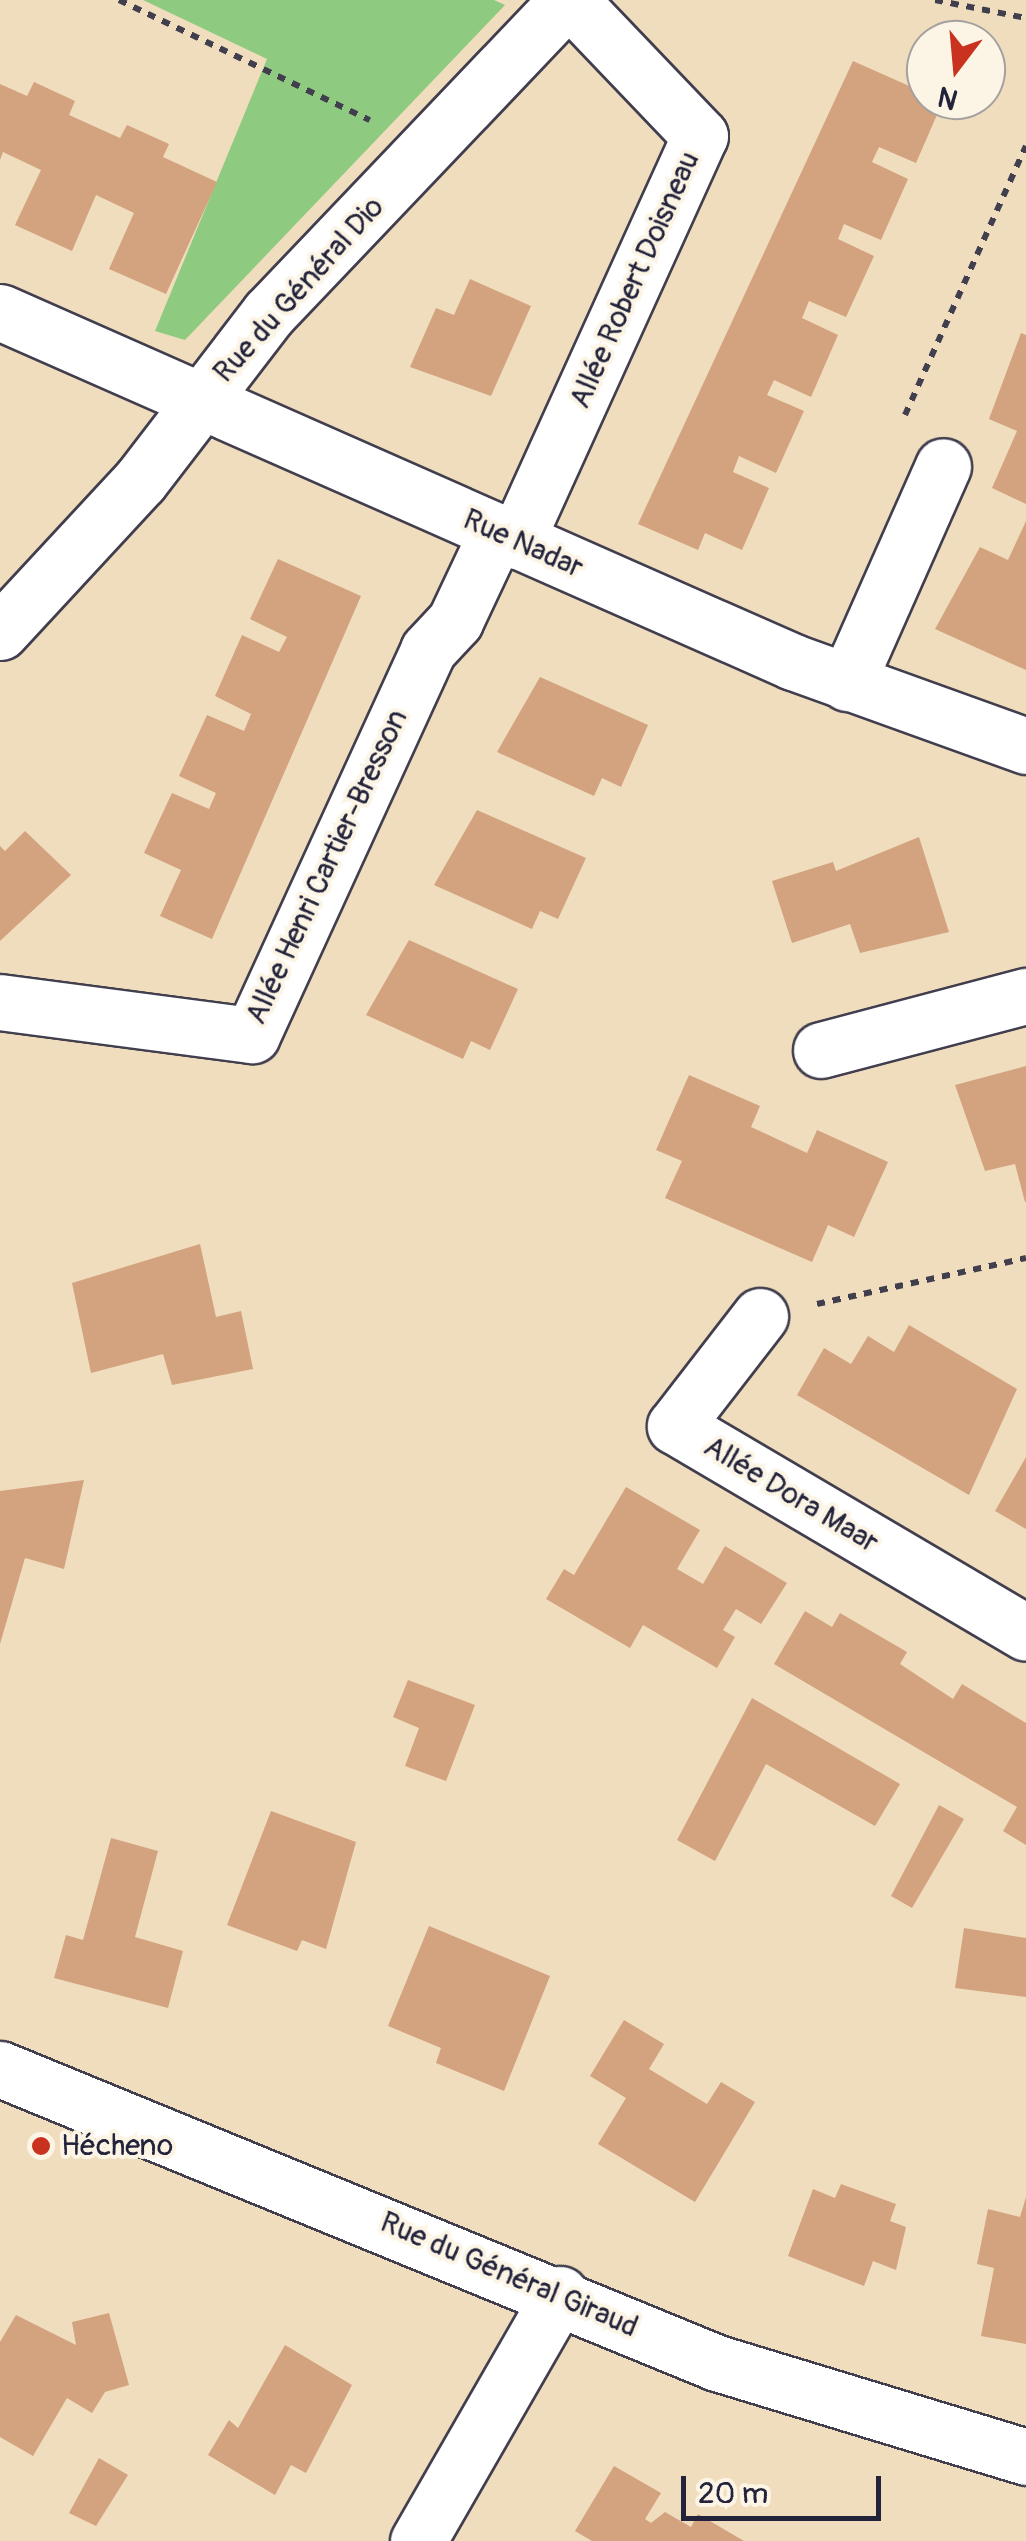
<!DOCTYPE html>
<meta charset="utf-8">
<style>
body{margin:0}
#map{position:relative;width:1026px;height:2541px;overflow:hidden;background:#f0ddbd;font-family:Pangolin,sans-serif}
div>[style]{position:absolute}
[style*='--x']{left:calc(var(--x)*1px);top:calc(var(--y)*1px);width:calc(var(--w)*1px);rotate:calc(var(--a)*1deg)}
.green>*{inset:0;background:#8eca7f}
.building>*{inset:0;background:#d3a27f}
.path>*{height:6px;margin-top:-3px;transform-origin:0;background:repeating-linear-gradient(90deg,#413e4e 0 8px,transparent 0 16px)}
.roads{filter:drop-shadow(2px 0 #413e4e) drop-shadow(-2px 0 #413e4e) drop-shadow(0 2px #413e4e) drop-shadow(0 -2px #413e4e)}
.minor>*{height:55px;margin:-27.5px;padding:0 27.5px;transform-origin:27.5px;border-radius:27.5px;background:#fff}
.dots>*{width:28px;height:28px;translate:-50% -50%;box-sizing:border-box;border:5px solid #fcf5e5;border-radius:50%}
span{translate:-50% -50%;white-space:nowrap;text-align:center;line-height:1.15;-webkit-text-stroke:8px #fcf5e5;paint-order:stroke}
.street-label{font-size:30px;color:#22223b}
.poi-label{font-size:30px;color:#22223b}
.left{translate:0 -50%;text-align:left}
.north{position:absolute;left:906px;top:20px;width:100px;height:100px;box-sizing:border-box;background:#fcf5e5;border:2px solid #a5a1a1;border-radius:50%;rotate:196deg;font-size:28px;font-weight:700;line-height:40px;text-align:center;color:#22223b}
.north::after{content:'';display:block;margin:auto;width:35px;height:45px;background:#c8321e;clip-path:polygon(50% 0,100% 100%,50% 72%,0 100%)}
.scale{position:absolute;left:681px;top:2476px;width:200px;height:45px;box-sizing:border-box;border:5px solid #22223b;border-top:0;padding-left:12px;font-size:30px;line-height:35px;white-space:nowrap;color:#22223b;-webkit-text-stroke:8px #fcf5e5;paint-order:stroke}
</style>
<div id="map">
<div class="green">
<div style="clip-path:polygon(143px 0,494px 0,505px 5px,185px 340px,155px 331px,267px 59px)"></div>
</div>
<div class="building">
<div style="clip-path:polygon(853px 61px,943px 101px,916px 163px,879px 147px,872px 162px,908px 179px,881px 240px,844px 224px,838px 239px,874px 256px,846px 317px,809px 301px,802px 318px,838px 335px,811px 397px,774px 380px,767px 395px,804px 411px,776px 473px,739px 456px,733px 472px,769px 488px,742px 550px,705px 533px,698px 550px,638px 524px)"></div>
<div style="clip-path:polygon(34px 82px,75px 101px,69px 115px,120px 138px,127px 125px,169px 144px,163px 157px,217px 182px,166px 294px,109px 269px,134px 213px,96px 195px,72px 251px,15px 225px,41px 170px,3px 152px,0 160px,0 84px,27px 96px)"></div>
<div style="clip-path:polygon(470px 279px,531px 306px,491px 396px,410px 367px,436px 308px,454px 315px)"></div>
<div style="clip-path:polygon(1021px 333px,1026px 335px,1026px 504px,992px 488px,1017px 431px,989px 419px)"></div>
<div style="clip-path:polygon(1026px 521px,1026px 670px,935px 629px,980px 547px,1008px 560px)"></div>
<div style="clip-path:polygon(278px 559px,361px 596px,212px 939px,160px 916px,181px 870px,144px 853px,172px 793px,209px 809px,216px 793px,179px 776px,207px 715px,244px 731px,251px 714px,215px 696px,242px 635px,279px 652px,287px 637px,250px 619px)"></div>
<div style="clip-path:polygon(540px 677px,648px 725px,621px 787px,602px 778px,594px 796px,497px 752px)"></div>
<div style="clip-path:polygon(477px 810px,586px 858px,558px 919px,540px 911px,532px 929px,434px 885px)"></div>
<div style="clip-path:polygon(25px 831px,71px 875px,0 941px,0 846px,5px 851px)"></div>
<div style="clip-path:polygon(919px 837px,949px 932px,860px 953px,850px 924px,792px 943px,772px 881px,833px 862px,836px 871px)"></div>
<div style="clip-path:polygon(409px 940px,518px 989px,490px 1050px,471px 1041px,463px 1059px,366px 1015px)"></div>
<div style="clip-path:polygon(1026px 1066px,1026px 1202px,1025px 1202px,1015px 1164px,985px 1171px,955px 1085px)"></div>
<div style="clip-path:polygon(689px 1075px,760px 1106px,751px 1127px,807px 1153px,817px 1130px,888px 1162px,854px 1237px,828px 1225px,812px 1262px,665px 1198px,682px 1161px,656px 1150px)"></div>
<div style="clip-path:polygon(200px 1244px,216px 1317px,241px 1311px,253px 1369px,172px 1385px,163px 1354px,91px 1373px,72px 1283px)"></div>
<div style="clip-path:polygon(909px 1325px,1017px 1389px,969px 1495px,797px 1395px,824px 1348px,851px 1364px,868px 1336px,894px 1352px)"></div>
<div style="clip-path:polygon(1026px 1457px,1026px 1529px,995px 1511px)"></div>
<div style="clip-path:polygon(84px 1480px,64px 1569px,25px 1558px,0 1644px,0 1491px)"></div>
<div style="clip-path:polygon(626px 1487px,700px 1530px,677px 1569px,703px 1584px,725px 1546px,787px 1583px,761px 1624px,736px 1609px,723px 1630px,735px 1637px,717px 1668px,643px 1625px,630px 1648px,546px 1599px,564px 1569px,574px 1575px)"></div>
<div style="clip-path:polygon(805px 1611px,832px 1627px,840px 1613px,907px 1652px,900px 1664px,953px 1699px,962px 1684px,1026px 1723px,1026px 1845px,1003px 1831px,1017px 1807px,774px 1664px)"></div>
<div style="clip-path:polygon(408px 1680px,475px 1705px,446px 1781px,405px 1766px,419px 1728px,393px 1717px)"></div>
<div style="clip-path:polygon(752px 1698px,900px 1784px,875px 1826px,766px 1764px,715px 1861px,677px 1840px)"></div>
<div style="clip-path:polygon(939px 1805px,964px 1819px,912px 1908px,891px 1896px)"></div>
<div style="clip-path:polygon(271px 1811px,356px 1842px,326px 1949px,302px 1940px,297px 1951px,227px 1925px)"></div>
<div style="clip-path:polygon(111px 1838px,158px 1851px,135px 1937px,183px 1951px,168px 2008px,54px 1978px,66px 1935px,83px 1940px)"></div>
<div style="clip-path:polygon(429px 1926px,550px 1976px,504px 2091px,436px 2063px,441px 2048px,388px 2026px)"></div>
<div style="clip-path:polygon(964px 1928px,1026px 1938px,1026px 1997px,955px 1988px)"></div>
<div style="clip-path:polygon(624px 2020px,664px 2044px,649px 2069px,707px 2104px,721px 2082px,755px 2102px,695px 2202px,598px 2144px,626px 2098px,590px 2076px)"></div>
<div style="clip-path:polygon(841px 2184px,896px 2204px,890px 2221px,906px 2227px,896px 2270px,873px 2261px,864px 2286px,788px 2256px,813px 2189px,835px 2198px)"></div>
<div style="clip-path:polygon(1026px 2197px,1026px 2344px,981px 2336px,994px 2268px,977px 2264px,988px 2209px,1020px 2217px)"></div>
<div style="clip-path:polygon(109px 2313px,129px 2385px,105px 2392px,92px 2413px,67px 2398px,33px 2456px,0 2437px,0 2342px,16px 2315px,76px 2345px,72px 2322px)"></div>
<div style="clip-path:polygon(285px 2345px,352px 2385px,306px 2473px,291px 2465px,275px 2495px,208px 2455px,229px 2420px,238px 2428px)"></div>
<div style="clip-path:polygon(99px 2458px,128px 2475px,96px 2526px,69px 2513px)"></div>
<div style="clip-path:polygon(614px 2466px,661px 2493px,645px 2519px,651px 2523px,665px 2512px,691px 2527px,698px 2514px,744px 2541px,592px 2541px,575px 2531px)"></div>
</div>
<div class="path">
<div style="--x:119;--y:0;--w:278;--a:25.6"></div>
<div style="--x:935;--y:0;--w:93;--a:11.2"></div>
<div style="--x:905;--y:415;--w:295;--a:-65.8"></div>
<div style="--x:817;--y:1304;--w:214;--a:-12.4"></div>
</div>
<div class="roads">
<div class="minor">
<div style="--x:0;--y:312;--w:867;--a:23.81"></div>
<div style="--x:793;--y:662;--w:248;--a:19.8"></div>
<div style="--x:516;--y:541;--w:445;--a:-65.6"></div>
<div style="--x:700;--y:136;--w:188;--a:-133.7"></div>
<div style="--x:0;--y:632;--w:206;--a:-47.2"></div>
<div style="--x:140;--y:481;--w:212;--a:-52.5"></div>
<div style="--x:269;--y:313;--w:432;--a:-46.4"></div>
<div style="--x:847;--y:683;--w:237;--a:-66.1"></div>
<div style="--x:0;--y:1002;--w:254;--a:7.5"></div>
<div style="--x:252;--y:1035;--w:423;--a:-65.4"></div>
<div style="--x:428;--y:650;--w:40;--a:-47"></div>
<div style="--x:455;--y:621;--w:96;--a:-64.8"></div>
<div style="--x:821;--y:1050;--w:212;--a:-14.8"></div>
<div style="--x:760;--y:1316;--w:139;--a:127.7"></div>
<div style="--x:675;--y:1426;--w:407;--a:30.5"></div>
<div style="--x:0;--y:2069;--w:775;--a:22.3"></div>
<div style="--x:717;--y:2363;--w:323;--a:16.9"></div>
<div style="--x:418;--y:2541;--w:285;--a:-60.1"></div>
</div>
</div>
<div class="dots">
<div style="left:41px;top:2146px;background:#c8321e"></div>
</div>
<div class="street-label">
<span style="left:635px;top:280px;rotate:-66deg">Allée Robert Doisneau</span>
<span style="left:299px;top:290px;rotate:-48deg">Rue du Général Dio</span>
<span style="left:523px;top:544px;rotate:24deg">Rue Nadar</span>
<span style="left:327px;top:867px;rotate:-65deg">Allée Henri Cartier-Bresson</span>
<span style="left:791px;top:1495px;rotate:31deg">Allée Dora Maar</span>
<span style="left:509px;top:2275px;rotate:23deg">Rue du Général Giraud</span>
</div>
<div class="poi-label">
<span class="left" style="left:61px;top:2146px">Hécheno</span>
</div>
<div class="north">N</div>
<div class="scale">20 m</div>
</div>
